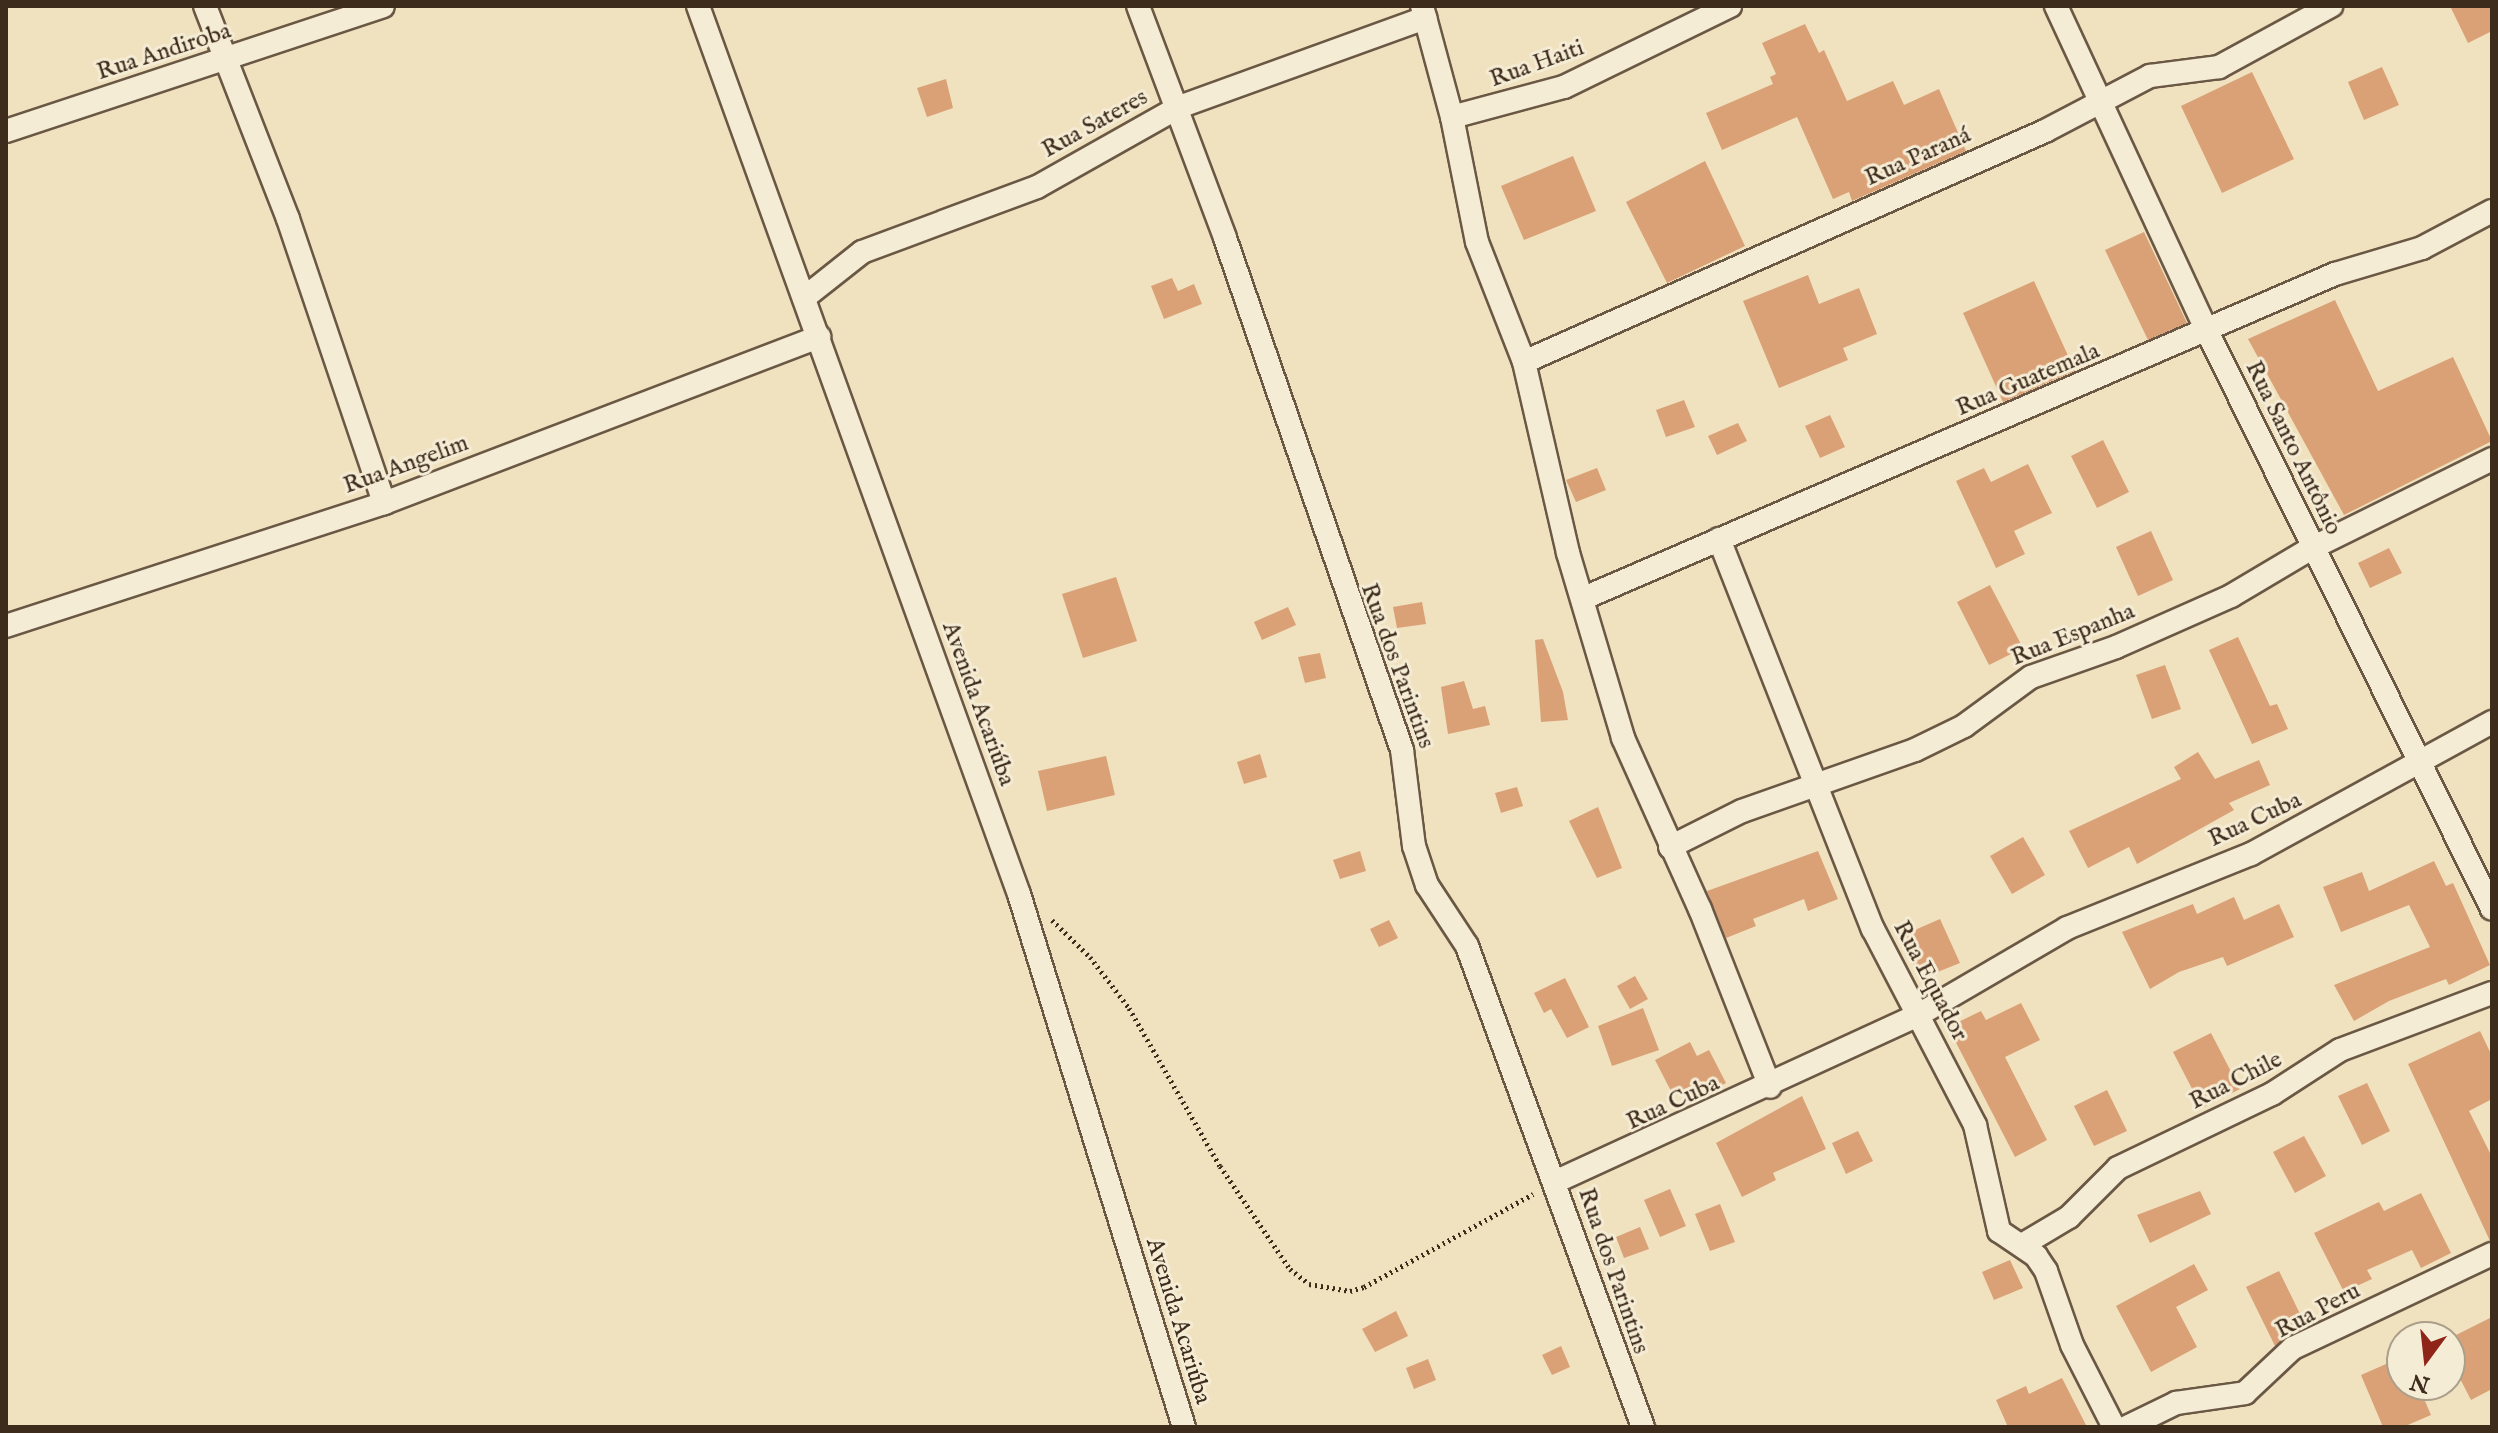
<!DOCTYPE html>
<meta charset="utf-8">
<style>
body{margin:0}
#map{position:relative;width:2498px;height:1433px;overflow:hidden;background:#f0e1bf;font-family:"IM FELL English",serif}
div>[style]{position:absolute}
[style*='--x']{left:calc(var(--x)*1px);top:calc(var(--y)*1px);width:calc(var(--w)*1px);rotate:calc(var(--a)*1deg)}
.building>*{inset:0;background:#daa177}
.path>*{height:5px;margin-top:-2.5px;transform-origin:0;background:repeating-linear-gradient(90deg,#3d2b1c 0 2px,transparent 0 6px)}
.roads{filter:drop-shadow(2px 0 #6a5845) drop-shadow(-2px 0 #6a5845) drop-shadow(0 2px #6a5845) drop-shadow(0 -2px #6a5845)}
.minor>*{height:22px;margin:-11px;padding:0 11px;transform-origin:11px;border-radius:11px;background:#f5ecd5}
span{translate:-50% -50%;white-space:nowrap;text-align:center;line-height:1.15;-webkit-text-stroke:6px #f5ecd5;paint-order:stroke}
.street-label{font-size:24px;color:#3d2b1c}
.frame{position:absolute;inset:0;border:8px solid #3d2b1c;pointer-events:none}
.north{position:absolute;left:2386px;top:1321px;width:80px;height:80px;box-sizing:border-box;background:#f5ecd5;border:2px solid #ab9f8b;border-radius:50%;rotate:195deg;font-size:22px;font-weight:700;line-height:32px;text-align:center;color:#3d2b1c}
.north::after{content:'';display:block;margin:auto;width:28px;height:36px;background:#8f2418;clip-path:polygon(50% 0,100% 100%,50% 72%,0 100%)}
</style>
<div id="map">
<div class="building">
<div style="clip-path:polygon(2450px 6px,2492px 6px,2492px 31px,2468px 43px)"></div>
<div style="clip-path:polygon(1805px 24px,1819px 53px,1824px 50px,1847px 101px,1893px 81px,1904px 105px,1939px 89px,1966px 151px,1852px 201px,1849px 192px,1833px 199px,1797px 117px,1722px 150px,1706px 113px,1773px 84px,1770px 77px,1776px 74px,1762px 43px)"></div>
<div style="clip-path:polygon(2382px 67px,2399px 105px,2364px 120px,2348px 82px)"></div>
<div style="clip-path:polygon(2252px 72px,2294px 159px,2222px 193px,2181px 106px)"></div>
<div style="clip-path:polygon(946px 79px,953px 108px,927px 117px,917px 88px)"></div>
<div style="clip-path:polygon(1573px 156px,1596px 211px,1524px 240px,1501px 186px)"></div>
<div style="clip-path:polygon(1705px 161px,1745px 246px,1667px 283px,1626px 202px)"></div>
<div style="clip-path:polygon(2144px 232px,2187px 323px,2148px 340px,2105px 250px)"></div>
<div style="clip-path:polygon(1808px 275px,1819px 304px,1859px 288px,1877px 334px,1843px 348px,1848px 360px,1779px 388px,1743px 301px)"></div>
<div style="clip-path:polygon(1172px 278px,1178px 291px,1194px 284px,1202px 304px,1164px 319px,1151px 286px)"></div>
<div style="clip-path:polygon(2034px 281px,2075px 371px,2003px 402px,1963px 313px)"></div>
<div style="clip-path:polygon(2335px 300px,2378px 391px,2453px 357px,2492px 441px,2344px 515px,2248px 339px)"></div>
<div style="clip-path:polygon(1684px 400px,1695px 427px,1666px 437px,1656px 410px)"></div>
<div style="clip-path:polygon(1830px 415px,1845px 447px,1820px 458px,1805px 426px)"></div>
<div style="clip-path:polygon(1738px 423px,1747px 441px,1717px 455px,1708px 436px)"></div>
<div style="clip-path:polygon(2103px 440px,2129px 492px,2097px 508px,2071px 456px)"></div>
<div style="clip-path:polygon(2028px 464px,2052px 513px,2014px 531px,2025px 554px,1996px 568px,1956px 481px,1984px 468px,1991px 482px)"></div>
<div style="clip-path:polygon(1597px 468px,1606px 490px,1576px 502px,1566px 480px)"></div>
<div style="clip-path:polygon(2151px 531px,2173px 580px,2138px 596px,2116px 547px)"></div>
<div style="clip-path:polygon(2389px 548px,2402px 573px,2370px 588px,2358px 563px)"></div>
<div style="clip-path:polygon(1116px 577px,1137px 641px,1083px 658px,1062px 594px)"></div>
<div style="clip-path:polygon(1990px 585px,2023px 648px,1989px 665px,1957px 602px)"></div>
<div style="clip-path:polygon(1422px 602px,1426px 624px,1397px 628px,1393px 607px)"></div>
<div style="clip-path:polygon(1288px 607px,1296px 625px,1262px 640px,1254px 622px)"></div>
<div style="clip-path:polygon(2238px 637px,2270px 706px,2277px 704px,2288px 729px,2252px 744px,2209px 650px)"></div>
<div style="clip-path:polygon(1543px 639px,1563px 692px,1568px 720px,1541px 722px,1535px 640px)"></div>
<div style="clip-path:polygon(1320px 653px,1326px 678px,1305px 683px,1298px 657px)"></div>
<div style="clip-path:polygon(2165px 665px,2181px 709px,2152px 719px,2136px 675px)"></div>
<div style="clip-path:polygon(1464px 681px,1473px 709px,1485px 706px,1490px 725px,1448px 734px,1441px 687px)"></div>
<div style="clip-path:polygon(2198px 752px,2215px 779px,2259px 760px,2270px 785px,2229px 803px,2234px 810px,2137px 864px,2129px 847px,2088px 868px,2069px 831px,2181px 779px,2174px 767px)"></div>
<div style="clip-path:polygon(1260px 754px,1267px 777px,1244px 784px,1237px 762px)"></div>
<div style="clip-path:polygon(1106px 756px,1115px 795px,1047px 811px,1038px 771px)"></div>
<div style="clip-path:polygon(1517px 787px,1523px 806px,1501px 813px,1495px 793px)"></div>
<div style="clip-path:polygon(1598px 807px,1622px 868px,1597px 878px,1569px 821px)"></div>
<div style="clip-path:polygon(2023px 837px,2045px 875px,2012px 894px,1990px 856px)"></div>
<div style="clip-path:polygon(1360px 851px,1366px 871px,1340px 879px,1333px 860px)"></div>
<div style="clip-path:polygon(1818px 851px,1838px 899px,1808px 911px,1804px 899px,1753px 919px,1756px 926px,1726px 938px,1707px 891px)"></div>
<div style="clip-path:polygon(2434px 861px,2446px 886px,2453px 883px,2490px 965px,2449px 985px,2446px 979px,2389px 1001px,2354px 1021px,2334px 985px,2430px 947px,2409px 905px,2341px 932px,2323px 887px,2362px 872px,2369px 891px)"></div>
<div style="clip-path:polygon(2234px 897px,2244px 920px,2279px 904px,2294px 937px,2227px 966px,2223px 957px,2179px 972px,2150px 989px,2122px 932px,2193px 904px,2197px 914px)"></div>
<div style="clip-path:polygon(1940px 919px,1960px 963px,1920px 979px,1901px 936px)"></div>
<div style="clip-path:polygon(1389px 920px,1398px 938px,1379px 947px,1370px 929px)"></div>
<div style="clip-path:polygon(1635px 976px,1648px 999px,1630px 1009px,1617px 986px)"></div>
<div style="clip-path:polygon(1565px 978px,1589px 1027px,1567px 1038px,1551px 1009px,1544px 1013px,1534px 993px)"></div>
<div style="clip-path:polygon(2021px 1003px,2040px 1040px,2005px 1057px,2047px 1140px,2015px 1157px,1948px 1027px,1981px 1011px,1986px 1020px)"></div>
<div style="clip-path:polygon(1643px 1008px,1659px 1050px,1612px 1066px,1598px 1026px)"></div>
<div style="clip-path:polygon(2480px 1031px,2492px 1056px,2492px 1099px,2469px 1111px,2492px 1157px,2490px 1241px,2408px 1064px)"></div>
<div style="clip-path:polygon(2211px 1033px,2240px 1089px,2202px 1108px,2173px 1052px)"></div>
<div style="clip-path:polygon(1690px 1042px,1697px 1056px,1709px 1050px,1726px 1083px,1707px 1093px,1701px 1081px,1673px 1095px,1655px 1060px)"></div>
<div style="clip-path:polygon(2367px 1083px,2390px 1131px,2362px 1145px,2338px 1096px)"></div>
<div style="clip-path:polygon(2107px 1090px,2127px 1131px,2094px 1146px,2074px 1106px)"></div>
<div style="clip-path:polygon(1802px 1096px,1826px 1149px,1773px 1173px,1776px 1180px,1742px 1197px,1716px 1143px)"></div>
<div style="clip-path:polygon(1858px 1131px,1873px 1161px,1846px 1174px,1832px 1143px)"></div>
<div style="clip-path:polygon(2304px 1136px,2326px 1176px,2295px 1193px,2273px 1152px)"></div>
<div style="clip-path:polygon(1670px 1189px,1686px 1226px,1660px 1237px,1644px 1200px)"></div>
<div style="clip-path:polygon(2200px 1191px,2211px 1214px,2150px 1243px,2137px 1215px)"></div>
<div style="clip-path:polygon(2421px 1193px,2451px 1253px,2421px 1268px,2412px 1250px,2367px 1270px,2372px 1279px,2344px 1292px,2314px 1233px,2379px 1202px,2384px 1211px)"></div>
<div style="clip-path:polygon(1720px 1204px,1735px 1242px,1710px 1251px,1695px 1214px)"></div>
<div style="clip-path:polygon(1640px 1227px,1649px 1249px,1624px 1258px,1616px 1237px)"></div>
<div style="clip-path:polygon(2010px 1260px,2023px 1288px,1994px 1300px,1982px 1272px)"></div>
<div style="clip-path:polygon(2194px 1264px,2208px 1290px,2176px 1307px,2197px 1347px,2151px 1372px,2116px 1306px)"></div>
<div style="clip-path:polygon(2279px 1271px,2306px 1326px,2275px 1346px,2246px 1287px)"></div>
<div style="clip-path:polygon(1396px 1311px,1408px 1336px,1375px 1352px,1362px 1329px)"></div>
<div style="clip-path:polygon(2492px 1317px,2492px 1389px,2471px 1400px,2450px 1359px,2450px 1338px)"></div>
<div style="clip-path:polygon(1561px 1346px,1570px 1367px,1552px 1375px,1542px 1355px)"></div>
<div style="clip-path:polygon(2402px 1357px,2402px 1385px,2418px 1385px,2431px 1415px,2403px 1427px,2383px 1427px,2361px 1375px)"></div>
<div style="clip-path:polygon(1428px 1359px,1436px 1380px,1414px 1389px,1406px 1368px)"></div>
<div style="clip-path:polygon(2062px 1378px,2087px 1427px,2008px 1427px,1996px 1400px,2026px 1386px,2029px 1394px)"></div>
</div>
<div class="path">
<div style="--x:1052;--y:920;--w:53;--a:44.2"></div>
<div style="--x:1090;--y:957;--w:64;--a:52.6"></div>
<div style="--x:1129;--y:1008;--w:182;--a:60.1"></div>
<div style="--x:1220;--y:1166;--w:125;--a:55.8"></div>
<div style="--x:1290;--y:1269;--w:24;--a:38"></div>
<div style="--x:1309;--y:1284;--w:42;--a:9.7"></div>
<div style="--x:1350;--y:1291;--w:15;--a:-16"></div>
<div style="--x:1364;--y:1287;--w:193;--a:-28.8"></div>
</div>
<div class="roads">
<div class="minor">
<div style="--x:205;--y:6;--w:229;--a:68.7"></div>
<div style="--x:288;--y:219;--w:300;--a:71.3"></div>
<div style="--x:698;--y:6;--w:944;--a:70.13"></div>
<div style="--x:1019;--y:894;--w:558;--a:72.8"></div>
<div style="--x:1138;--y:6;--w:248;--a:69.4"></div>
<div style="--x:1225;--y:238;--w:542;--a:70.93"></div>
<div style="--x:1402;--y:750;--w:97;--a:82.9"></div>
<div style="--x:1414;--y:846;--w:41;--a:71.6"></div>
<div style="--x:1427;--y:885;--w:73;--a:56.7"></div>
<div style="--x:1467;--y:946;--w:512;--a:69.9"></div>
<div style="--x:1422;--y:6;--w:115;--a:74.9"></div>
<div style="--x:1452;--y:117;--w:116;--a:-15"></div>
<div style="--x:1564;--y:87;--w:185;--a:-26"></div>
<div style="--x:2056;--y:6;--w:358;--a:65.1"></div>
<div style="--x:2207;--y:331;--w:644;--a:63.75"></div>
<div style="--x:1452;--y:117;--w:127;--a:78.7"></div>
<div style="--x:1477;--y:242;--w:129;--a:68.6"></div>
<div style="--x:1524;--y:362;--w:196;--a:77"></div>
<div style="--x:1568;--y:553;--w:193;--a:73.4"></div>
<div style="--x:1623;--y:738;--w:188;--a:65.8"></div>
<div style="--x:1700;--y:909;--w:191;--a:68.5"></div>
<div style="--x:6;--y:131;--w:397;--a:-18.3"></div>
<div style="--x:804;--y:298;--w:74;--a:-38.4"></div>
<div style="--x:862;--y:252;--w:187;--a:-20.4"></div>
<div style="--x:1037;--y:187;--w:163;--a:-29.4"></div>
<div style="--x:1179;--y:107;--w:262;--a:-19.9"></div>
<div style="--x:1524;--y:362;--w:570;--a:-23.91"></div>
<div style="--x:2045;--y:131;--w:119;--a:-27.6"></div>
<div style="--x:2150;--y:76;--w:70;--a:-7.4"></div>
<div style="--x:2219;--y:67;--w:128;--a:-28.6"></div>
<div style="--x:1719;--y:539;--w:419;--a:68.5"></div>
<div style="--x:1873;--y:929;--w:221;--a:62.5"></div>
<div style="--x:1975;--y:1125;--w:109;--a:77.2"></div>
<div style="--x:1999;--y:1231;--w:45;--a:34"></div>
<div style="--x:2036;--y:1256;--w:18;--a:56"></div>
<div style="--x:2046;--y:1271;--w:78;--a:70.6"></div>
<div style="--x:2072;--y:1345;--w:92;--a:62.9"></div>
<div style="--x:1584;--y:598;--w:818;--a:-23.34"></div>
<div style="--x:2335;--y:274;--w:91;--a:-16.6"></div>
<div style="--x:2422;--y:248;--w:79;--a:-27.9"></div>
<div style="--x:6;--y:626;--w:398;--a:-18"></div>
<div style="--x:384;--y:503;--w:466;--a:-20.9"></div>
<div style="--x:1670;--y:847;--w:80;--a:-26.6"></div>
<div style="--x:1742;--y:811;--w:183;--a:-19.4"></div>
<div style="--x:1915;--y:750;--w:55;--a:-26.1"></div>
<div style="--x:1964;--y:726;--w:83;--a:-36.2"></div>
<div style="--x:2031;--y:677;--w:90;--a:-19.4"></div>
<div style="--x:2116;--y:647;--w:126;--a:-23.9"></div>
<div style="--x:2231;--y:596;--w:94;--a:-30.7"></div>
<div style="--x:2312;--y:548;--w:201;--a:-26.3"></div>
<div style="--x:1555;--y:1182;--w:402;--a:-24.7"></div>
<div style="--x:1920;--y:1014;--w:170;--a:-30.3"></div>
<div style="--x:2067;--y:928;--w:198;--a:-21.9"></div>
<div style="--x:2251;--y:854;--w:275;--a:-28.7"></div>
<div style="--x:2022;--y:1245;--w:55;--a:-30.8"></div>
<div style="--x:2069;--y:1217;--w:69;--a:-45"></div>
<div style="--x:2118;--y:1168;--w:171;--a:-25.7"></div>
<div style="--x:2272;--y:1094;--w:81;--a:-32.9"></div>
<div style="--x:2340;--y:1050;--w:162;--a:-20.6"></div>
<div style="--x:2127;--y:1427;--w:55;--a:-26.1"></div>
<div style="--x:2176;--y:1403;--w:70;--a:-8.2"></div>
<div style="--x:2245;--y:1393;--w:66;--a:-43.2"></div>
<div style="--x:2293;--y:1348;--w:220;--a:-25.3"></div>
</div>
</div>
<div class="street-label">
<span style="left:164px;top:52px;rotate:-18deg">Rua Andiroba</span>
<span style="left:1537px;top:64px;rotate:-20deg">Rua Haiti</span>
<span style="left:1095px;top:124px;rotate:-29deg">Rua Sateres</span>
<span style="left:1918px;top:157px;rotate:-24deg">Rua Paraná</span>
<span style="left:2028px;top:380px;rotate:-23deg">Rua Guatemala</span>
<span style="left:2293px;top:448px;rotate:64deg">Rua Santo Antônio</span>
<span style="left:406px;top:465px;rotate:-20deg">Rua Angelim</span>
<span style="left:2073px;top:635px;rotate:-22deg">Rua Espanha</span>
<span style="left:1397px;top:666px;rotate:70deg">Rua dos Parintins</span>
<span style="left:978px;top:704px;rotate:70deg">Avenida Acariúba</span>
<span style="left:2255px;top:820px;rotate:-25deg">Rua Cuba</span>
<span style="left:1930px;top:981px;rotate:62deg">Rua Equador</span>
<span style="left:2236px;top:1081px;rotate:-27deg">Rua Chile</span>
<span style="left:1673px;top:1103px;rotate:-25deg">Rua Cuba</span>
<span style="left:1613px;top:1271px;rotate:71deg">Rua dos Parintins</span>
<span style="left:2318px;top:1311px;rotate:-28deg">Rua Peru</span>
<span style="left:1178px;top:1321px;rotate:73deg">Avenida Acariúba</span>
</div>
<div class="frame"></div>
<div class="north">N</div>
</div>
